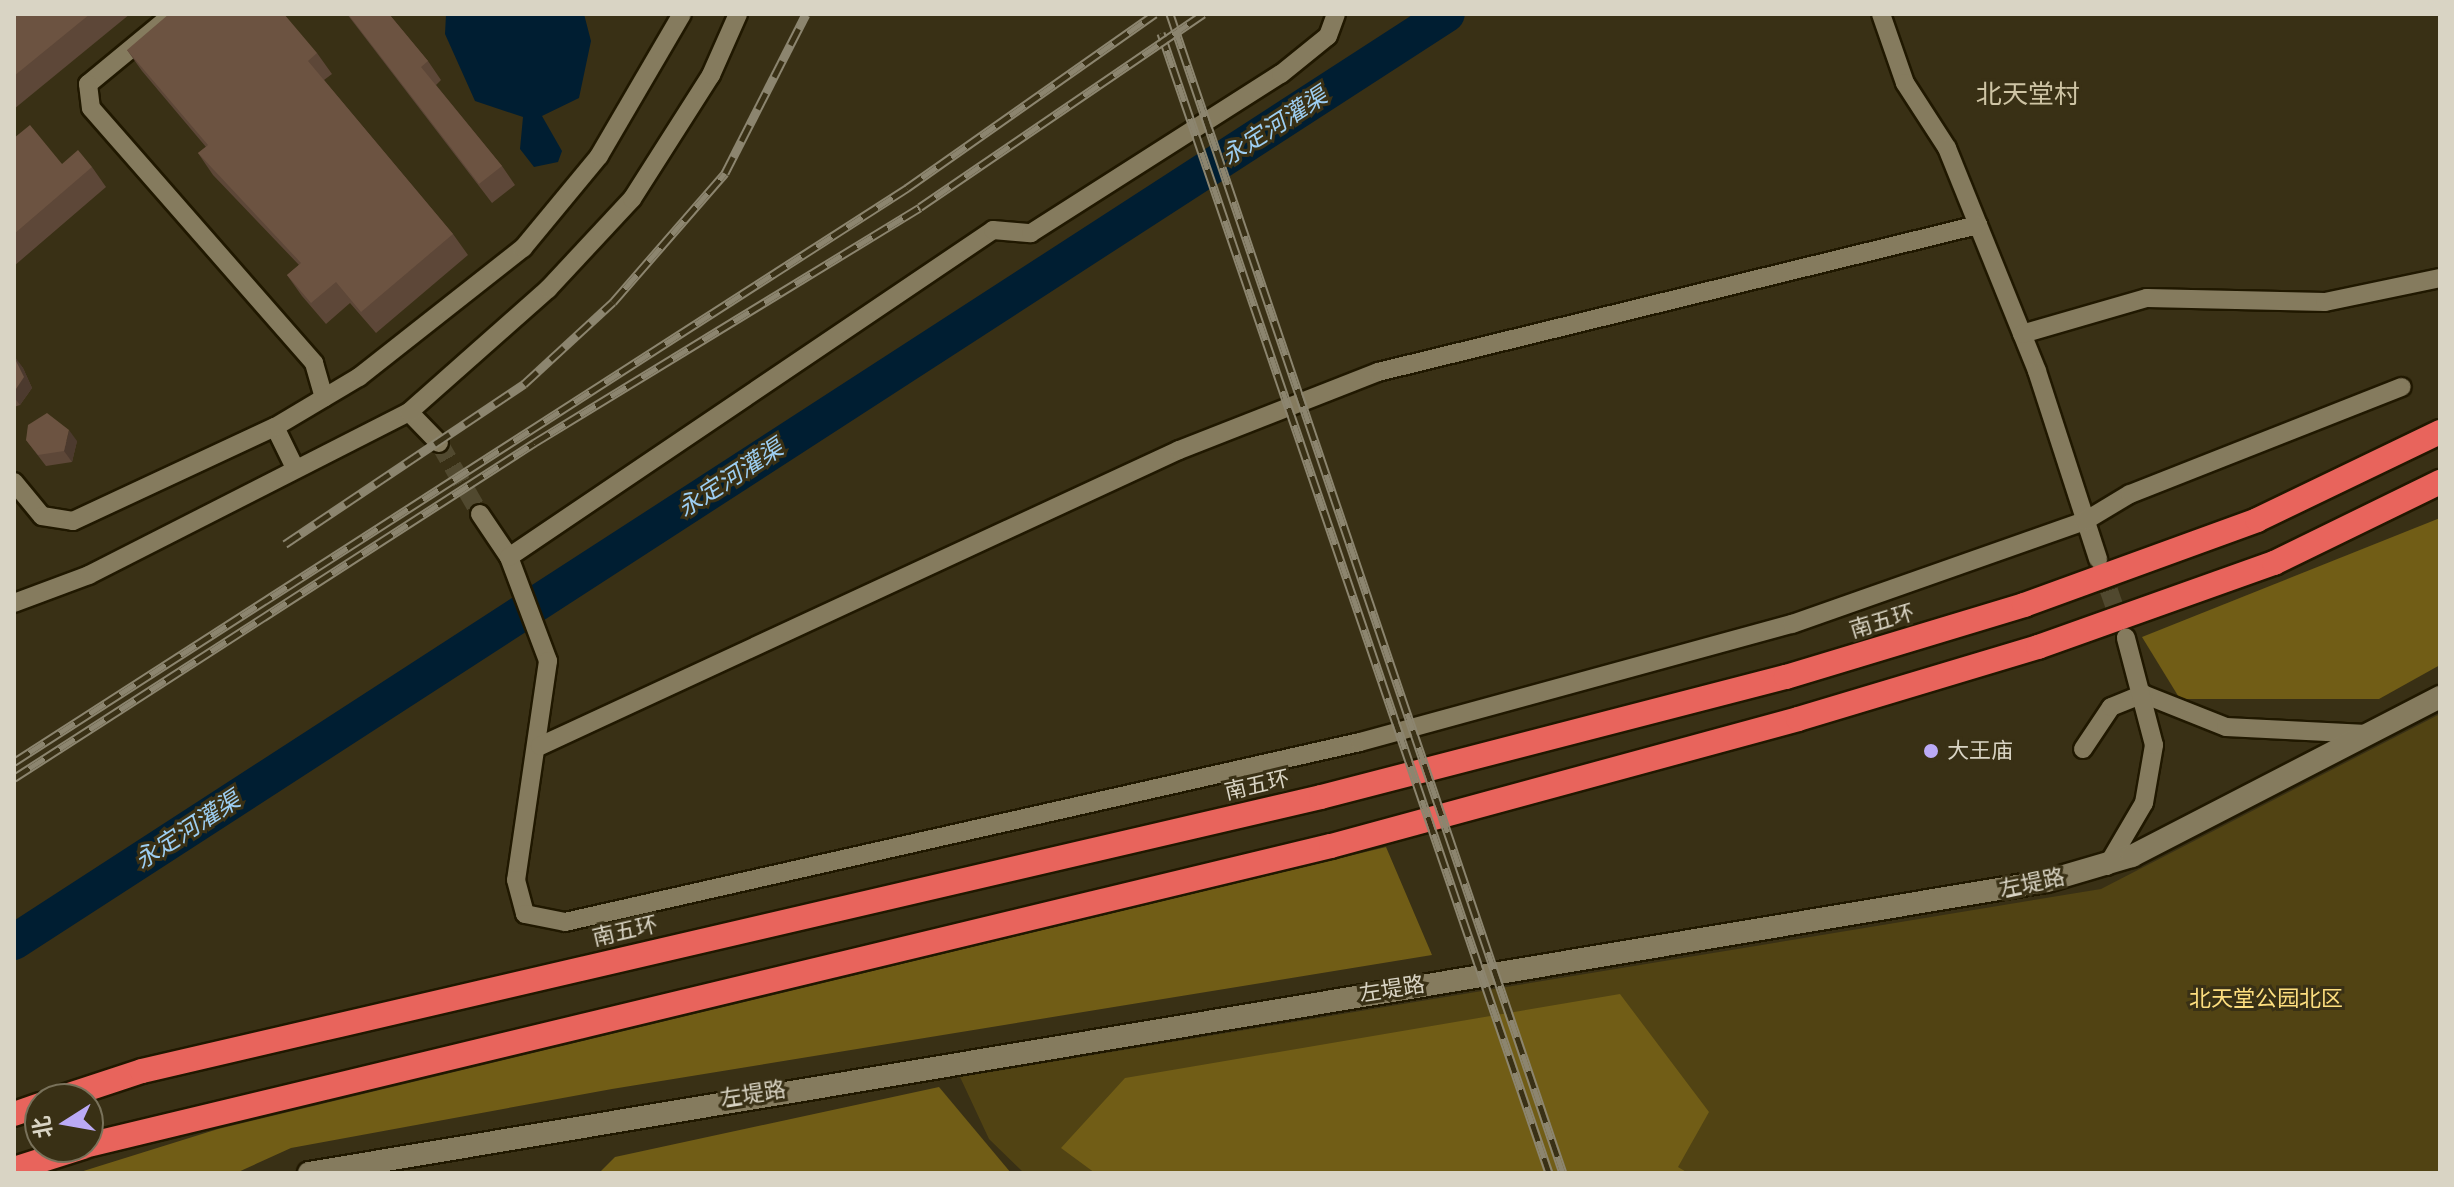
<!DOCTYPE html>
<meta charset="utf-8">
<style>
body{margin:0}
#map{position:relative;width:2454px;height:1187px;overflow:hidden;background:#393015;font-family:Mulish,"Noto Sans SC",sans-serif}
div>[style]{position:absolute}
[style*='--x']{left:calc(var(--x)*1px);top:calc(var(--y)*1px);width:calc(var(--w)*1px);rotate:calc(var(--a)*1deg)}
.green>*{inset:0;background:#514313}
.forest>*{inset:0;background:#715d16}
.water>*{inset:0;background:#001e32}
.river>*{height:36px;margin:-18px;padding:0 18px;transform-origin:18px;border-radius:18px;background:#001e32}
.minor-tunnel>*{height:18px;margin-top:-9px;transform-origin:0;background:repeating-linear-gradient(90deg,#51492f 0 18px,transparent 0 27px)}
.roads{filter:drop-shadow(2px 0 #201800) drop-shadow(-2px 0 #201800) drop-shadow(0 2px #201800) drop-shadow(0 -2px #201800)}
.minor>*{height:18px;margin:-9px;padding:0 9px;transform-origin:9px;border-radius:9px;background:#857b5e}
.secondary>*{height:22px;margin:-11px;padding:0 11px;transform-origin:11px;border-radius:11px;background:#857b5e}
.motorway>*{height:24px;margin:-12px;padding:0 12px;transform-origin:12px;border-radius:12px;background:#e8645c}
.rail>*{height:9px;margin-top:-4.5px;transform-origin:0;background:repeating-linear-gradient(90deg,#393015 0 18px,#8c856f 0 36px);box-sizing:border-box;border-block:2px solid #8c856f}
.wall>*{inset:0;background:#5d4738}
.shaded-wall>*{inset:0;background:#4c3a2e}
.building>*{inset:0;background:#6c5341}
.dots>*{width:22px;height:22px;translate:-50% -50%;box-sizing:border-box;border:4px solid #393015;border-radius:50%}
span{translate:-50% -50%;white-space:nowrap;text-align:center;line-height:1.15;-webkit-text-stroke:6px #393015;paint-order:stroke}
.street-label{font-size:22px;color:#d9d4c4}
.poi-label{font-size:22px;color:#d9d4c4}
.left{translate:0 -50%;text-align:left}
.park-label{font-size:22px;color:#fdde7f}
.water-label{font-size:24px;color:#9dcef2;font-style:italic}
.quarter-label{font-size:26px;color:#cec4a4}
.frame{position:absolute;inset:0;border:16px solid #d9d4c4;pointer-events:none}
.north{position:absolute;left:24px;top:1083px;width:80px;height:80px;box-sizing:border-box;background:#393015;border:2px solid #79725b;border-radius:50%;rotate:259deg;font-size:22px;font-weight:700;line-height:32px;text-align:center;color:#d9d4c4}
.north::after{content:'';display:block;margin:auto;width:28px;height:36px;background:#bbaaf6;clip-path:polygon(50% 0,100% 100%,50% 72%,0 100%)}
</style>
<div id="map">
<div class="green">
<div style="clip-path:polygon(2440px 714px,2440px 1173px,1024px 1173px,989px 1139px,960px 1077px,2101px 889px)"></div>
</div>
<div class="forest">
<div style="clip-path:polygon(2440px 518px,2440px 665px,2379px 699px,2180px 699px,2142px 637px)"></div>
<div style="clip-path:polygon(1386px 847px,1432px 955px,612px 1089px,291px 1148px,236px 1173px,77px 1173px,218px 1129px)"></div>
<div style="clip-path:polygon(1620px 994px,1709px 1112px,1678px 1167px,1688px 1173px,1095px 1173px,1061px 1148px,1125px 1078px)"></div>
<div style="clip-path:polygon(939px 1087px,1011px 1173px,599px 1173px,615px 1157px)"></div>
</div>
<div class="water">
<div style="clip-path:polygon(446px 14px,584px 14px,591px 41px,579px 98px,542px 116px,562px 151px,558px 162px,534px 167px,520px 149px,523px 117px,475px 101px,445px 34px)"></div>
</div>
<div class="river">
<div style="--x:14;--y:942;--w:1707;--a:-32.93"></div>
</div>
<div class="minor-tunnel">
<div style="--x:439;--y:443;--w:82;--a:60"></div>
<div style="--x:2100;--y:565;--w:67;--a:70.8"></div>
</div>
<div class="roads">
<div class="minor">
<div style="--x:173;--y:14;--w:110;--a:140.5"></div>
<div style="--x:88;--y:84;--w:24;--a:83"></div>
<div style="--x:91;--y:108;--w:339;--a:48.8"></div>
<div style="--x:314;--y:363;--w:36;--a:74"></div>
<div style="--x:1881;--y:14;--w:73;--a:70.8"></div>
<div style="--x:1905;--y:83;--w:77;--a:57.1"></div>
<div style="--x:1947;--y:148;--w:240;--a:68"></div>
<div style="--x:2037;--y:371;--w:198;--a:72"></div>
<div style="--x:2022;--y:334;--w:130;--a:-16.1"></div>
<div style="--x:2147;--y:298;--w:178;--a:1.3"></div>
<div style="--x:2325;--y:302;--w:117;--a:-11.8"></div>
<div style="--x:409;--y:412;--w:43;--a:45.9"></div>
<div style="--x:275;--y:427;--w:46;--a:64"></div>
<div style="--x:14;--y:482;--w:44;--a:50.5"></div>
<div style="--x:42;--y:516;--w:31;--a:9"></div>
<div style="--x:73;--y:521;--w:223;--a:-25"></div>
<div style="--x:275;--y:427;--w:98;--a:-30.8"></div>
<div style="--x:359;--y:377;--w:209;--a:-38.2"></div>
<div style="--x:523;--y:248;--w:119;--a:-50.4"></div>
<div style="--x:599;--y:156;--w:164;--a:-59.7"></div>
<div style="--x:480;--y:514;--w:52;--a:56"></div>
<div style="--x:509;--y:557;--w:111;--a:69.4"></div>
<div style="--x:548;--y:661;--w:221;--a:98.3"></div>
<div style="--x:516;--y:880;--w:35;--a:75"></div>
<div style="--x:525;--y:914;--w:41;--a:11.3"></div>
<div style="--x:565;--y:922;--w:815;--a:-12.76"></div>
<div style="--x:1360;--y:742;--w:448;--a:-15.3"></div>
<div style="--x:1792;--y:624;--w:311;--a:-19.4"></div>
<div style="--x:2085;--y:521;--w:52;--a:-31"></div>
<div style="--x:2130;--y:494;--w:292;--a:-21.5"></div>
<div style="--x:509;--y:557;--w:584;--a:-34.04"></div>
<div style="--x:993;--y:230;--w:38;--a:5"></div>
<div style="--x:1031;--y:233;--w:296;--a:-32.5"></div>
<div style="--x:1281;--y:74;--w:60;--a:-39"></div>
<div style="--x:1328;--y:36;--w:23;--a:-70"></div>
<div style="--x:14;--y:603;--w:80;--a:-20.5"></div>
<div style="--x:89;--y:575;--w:359;--a:-27"></div>
<div style="--x:409;--y:412;--w:186;--a:-41.5"></div>
<div style="--x:548;--y:289;--w:123;--a:-47"></div>
<div style="--x:632;--y:199;--w:147;--a:-57.5"></div>
<div style="--x:711;--y:75;--w:67;--a:-66.1"></div>
<div style="--x:2143;--y:694;--w:89;--a:21.7"></div>
<div style="--x:2226;--y:727;--w:141;--a:2.8"></div>
<div style="--x:540;--y:746;--w:704;--a:-24.85"></div>
<div style="--x:1179;--y:450;--w:214;--a:-21.4"></div>
<div style="--x:1378;--y:372;--w:618;--a:-13.77"></div>
<div style="--x:2083;--y:749;--w:50;--a:-56.3"></div>
<div style="--x:2111;--y:707;--w:35;--a:-22"></div>
<div style="--x:2107;--y:866;--w:73;--a:-59.6"></div>
<div style="--x:2144;--y:803;--w:59;--a:-80.2"></div>
<div style="--x:2154;--y:745;--w:111;--a:-104.7"></div>
</div>
<div class="secondary">
<div style="--x:309;--y:1173;--w:1762;--a:-9.54"></div>
<div style="--x:2047;--y:881;--w:89;--a:-16.4"></div>
<div style="--x:2132;--y:856;--w:347;--a:-27.3"></div>
</div>
<div class="motorway">
<div style="--x:57;--y:1099;--w:89;--a:-18.2"></div>
<div style="--x:142;--y:1071;--w:1210;--a:-13.08"></div>
<div style="--x:1321;--y:797;--w:480;--a:-14.5"></div>
<div style="--x:1786;--y:677;--w:249;--a:-16.8"></div>
<div style="--x:2024;--y:605;--w:248;--a:-20"></div>
<div style="--x:2257;--y:520;--w:203;--a:-25.7"></div>
<div style="--x:14;--y:1114;--w:28;--a:-19"></div>
<div style="--x:88;--y:1145;--w:1278;--a:-13.53"></div>
<div style="--x:1331;--y:846;--w:484;--a:-15.2"></div>
<div style="--x:1798;--y:719;--w:251;--a:-16.7"></div>
<div style="--x:2038;--y:647;--w:251;--a:-19.6"></div>
<div style="--x:2274;--y:563;--w:185;--a:-26"></div>
<div style="--x:14;--y:1169;--w:72;--a:-17.7"></div>
</div>
</div>
<div class="rail">
<div style="--x:1170;--y:14;--w:1224;--a:71.27"></div>
<div style="--x:1161;--y:33;--w:1204;--a:71.2"></div>
<div style="--x:285;--y:544;--w:288;--a:-33.8"></div>
<div style="--x:524;--y:384;--w:121;--a:-42.7"></div>
<div style="--x:613;--y:302;--w:171;--a:-49"></div>
<div style="--x:725;--y:173;--w:178;--a:-63"></div>
<div style="--x:14;--y:762;--w:1062;--a:-32.73"></div>
<div style="--x:907;--y:188;--w:303;--a:-35.1"></div>
<div style="--x:14;--y:778;--w:619;--a:-32.79"></div>
<div style="--x:534;--y:443;--w:452;--a:-31.4"></div>
<div style="--x:920;--y:207;--w:343;--a:-34.3"></div>
</div>
<div class="wall">
<div style="clip-path:polygon(14px 14px,130px 14px,14px 109px)"></div>
<div style="clip-path:polygon(347px 14px,389px 14px,428px 61px,441px 80px,436px 85px,502px 166px,515px 185px,492px 203px)"></div>
<div style="clip-path:polygon(127px 50px,317px 53px,332px 74px,324px 80px,453px 234px,468px 255px,376px 333px,350px 303px,326px 324px,302px 296px,287px 275px,299px 265px,213px 175px,198px 153px,206px 147px,142px 71px)"></div>
<div style="clip-path:polygon(14px 138px,62px 164px,92px 167px,106px 187px,14px 266px)"></div>
<div style="clip-path:polygon(14px 357px,23px 368px,32px 388px,20px 405px,14px 407px)"></div>
<div style="clip-path:polygon(26px 440px,77px 441px,72px 462px,46px 466px)"></div>
</div>
<div class="shaded-wall">
<div style="clip-path:polygon(15px 357px,23px 368px,32px 388px,20px 405px,14px 397px)"></div>
<div style="clip-path:polygon(69px 430px,77px 441px,72px 462px,64px 451px)"></div>
</div>
<div class="building">
<div style="clip-path:polygon(14px 14px,90px 14px,14px 76px)"></div>
<div style="clip-path:polygon(169px 14px,284px 14px,317px 53px,308px 61px,453px 234px,361px 312px,336px 282px,311px 303px,287px 275px,301px 263px,198px 153px,208px 145px,127px 50px)"></div>
<div style="clip-path:polygon(348px 14px,389px 14px,428px 61px,421px 67px,502px 166px,479px 184px)"></div>
<div style="clip-path:polygon(30px 125px,62px 164px,78px 150px,92px 167px,14px 234px,14px 138px)"></div>
<div style="clip-path:polygon(14px 357px,24px 377px,14px 392px)"></div>
<div style="clip-path:polygon(47px 413px,69px 430px,64px 451px,38px 455px,26px 440px,28px 425px)"></div>
</div>
<div class="dots">
<div style="left:1931px;top:751px;background:#bbaaf6"></div>
</div>
<div class="street-label">
<span style="left:1882px;top:621px;rotate:-17deg">南五环</span>
<span style="left:1257px;top:785px;rotate:-13deg">南五环</span>
<span style="left:2032px;top:883px;rotate:-12deg">左堤路</span>
<span style="left:625px;top:931px;rotate:-13deg">南五环</span>
<span style="left:1392px;top:989px;rotate:-9deg">左堤路</span>
<span style="left:753px;top:1094px;rotate:-9deg">左堤路</span>
</div>
<div class="poi-label">
<span class="left" style="left:1947px;top:751px">大王庙</span>
</div>
<div class="park-label">
<span style="left:2266px;top:999px">北天堂公园北区</span>
</div>
<div class="water-label">
<span style="left:1274px;top:126px;rotate:-33deg">永定河灌渠</span>
<span style="left:730px;top:478px;rotate:-33deg">永定河灌渠</span>
<span style="left:187px;top:830px;rotate:-33deg">永定河灌渠</span>
</div>
<div class="quarter-label">
<span style="left:2028px;top:94px">北天堂村</span>
</div>
<div class="frame"></div>
<div class="north">北</div>
</div>
